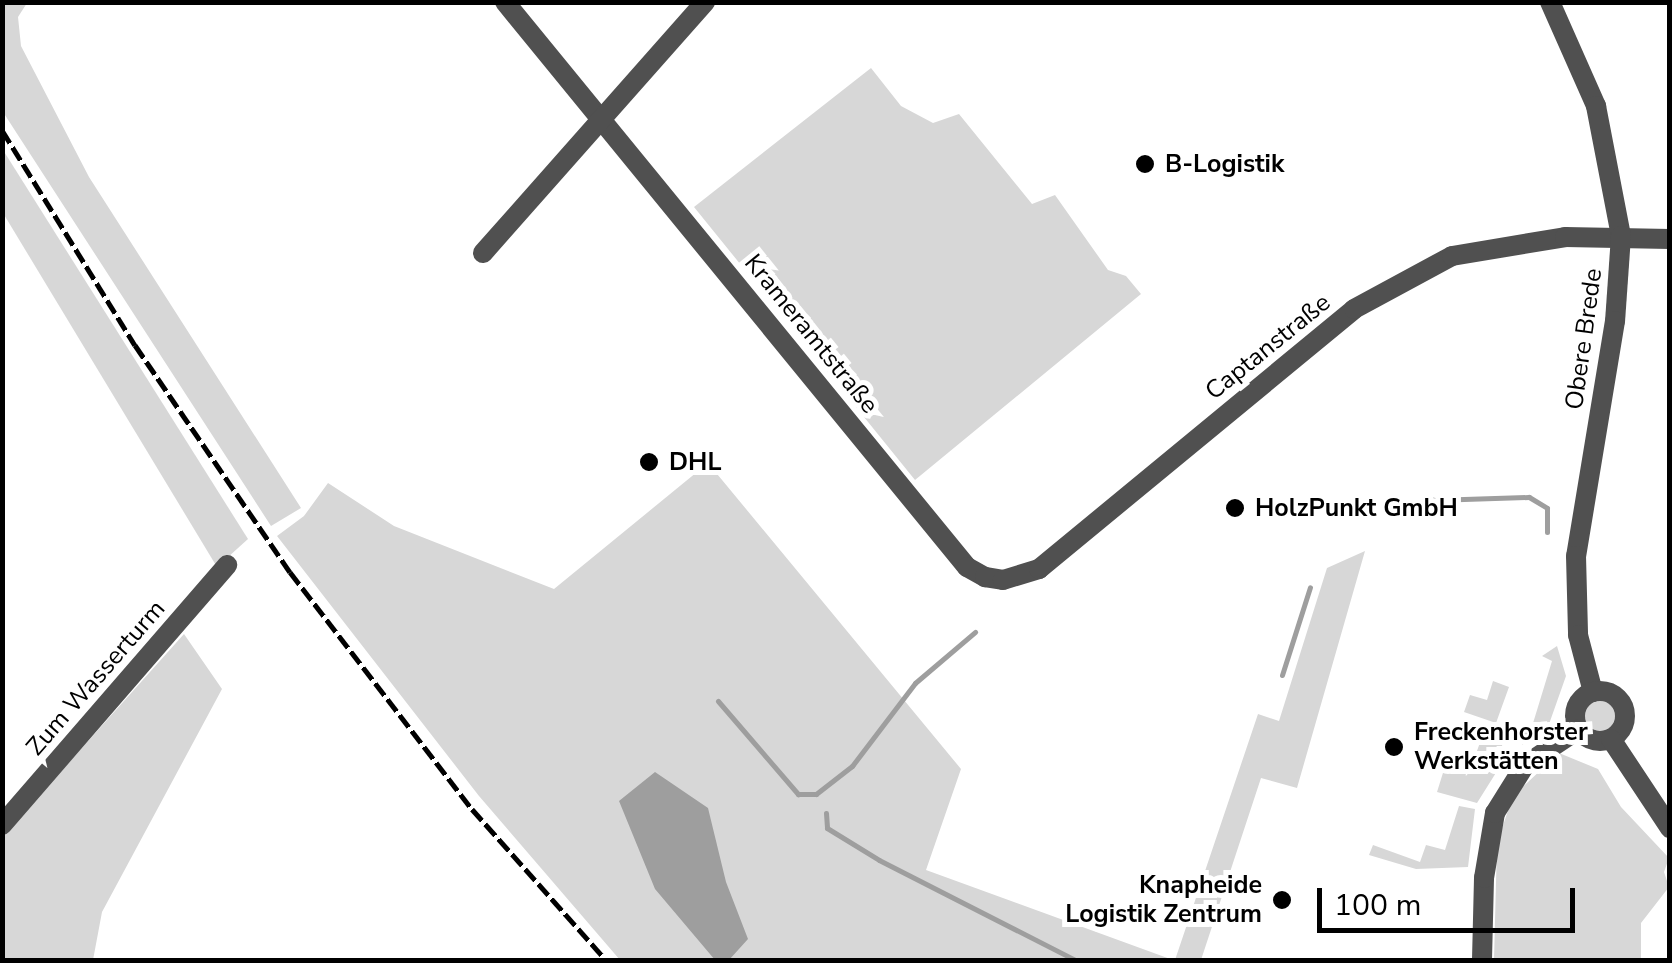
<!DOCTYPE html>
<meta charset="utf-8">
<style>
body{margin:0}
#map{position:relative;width:1672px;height:963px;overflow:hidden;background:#fff;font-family:"Nunito Sans",sans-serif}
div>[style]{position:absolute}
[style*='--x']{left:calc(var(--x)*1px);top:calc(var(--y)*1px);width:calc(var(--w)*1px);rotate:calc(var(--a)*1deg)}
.green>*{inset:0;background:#d7d7d7}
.round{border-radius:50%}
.water>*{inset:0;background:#9e9e9e}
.stream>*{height:5px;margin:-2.5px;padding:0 2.5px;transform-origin:2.5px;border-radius:2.5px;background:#9e9e9e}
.minor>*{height:20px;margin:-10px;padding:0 10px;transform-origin:10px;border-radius:10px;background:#505050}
.minor>.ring{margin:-10px;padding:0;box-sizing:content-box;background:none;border:20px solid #505050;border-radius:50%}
.rail>*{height:5px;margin-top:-2.5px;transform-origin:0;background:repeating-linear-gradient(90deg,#000 0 15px,transparent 0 20px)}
.dots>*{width:28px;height:28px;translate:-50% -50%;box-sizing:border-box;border:5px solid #fff;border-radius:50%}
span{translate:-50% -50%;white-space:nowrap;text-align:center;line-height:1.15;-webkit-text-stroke:10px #fff;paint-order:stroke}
.poi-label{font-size:25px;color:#000;font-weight:700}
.left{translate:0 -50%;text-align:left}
.right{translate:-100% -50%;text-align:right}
.street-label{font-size:25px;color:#000}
.frame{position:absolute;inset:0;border:5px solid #000;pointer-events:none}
.scale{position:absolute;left:1317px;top:888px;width:258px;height:45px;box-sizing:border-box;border:5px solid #000;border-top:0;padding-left:12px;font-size:30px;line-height:35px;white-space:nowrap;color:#000;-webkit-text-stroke:8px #fff;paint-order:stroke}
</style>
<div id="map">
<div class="green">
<div style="clip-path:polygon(2px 3px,27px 3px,18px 17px,21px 46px,89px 177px,301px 508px,271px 526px,3px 112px)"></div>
<div style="clip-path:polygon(871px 68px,901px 106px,933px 123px,959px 114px,1032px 204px,1055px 195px,1108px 270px,1126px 276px,1141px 294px,915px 480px,694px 207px)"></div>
<div style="clip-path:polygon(3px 150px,248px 539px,217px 567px,3px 213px)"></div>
<div style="clip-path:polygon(708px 463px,961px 769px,926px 870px,1173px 960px,620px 960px,479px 796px,277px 536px,304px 516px,328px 483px,394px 526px,554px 589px)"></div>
<div style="clip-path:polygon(1365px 551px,1297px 788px,1261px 778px,1201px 960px,1175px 960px,1258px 714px,1279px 721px,1327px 568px)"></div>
<div style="clip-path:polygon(184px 634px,222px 689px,102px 912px,93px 960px,3px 960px,3px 836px)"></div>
<div style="clip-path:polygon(1557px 646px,1566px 676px,1548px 727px,1522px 745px,1520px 730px,1530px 733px,1552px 661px,1542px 656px)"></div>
<div style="clip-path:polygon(1493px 681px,1509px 687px,1496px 723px,1464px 712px,1470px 695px,1487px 700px)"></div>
<div class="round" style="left:1585px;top:701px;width:30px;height:30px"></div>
<div style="clip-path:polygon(1483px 734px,1501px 737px,1504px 760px,1477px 803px,1437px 792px,1447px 760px,1472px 765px)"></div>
<div style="clip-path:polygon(1559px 753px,1598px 769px,1621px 807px,1669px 858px,1664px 872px,1669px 887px,1641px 923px,1641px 960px,1494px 960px,1497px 843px,1513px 796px)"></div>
<div style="clip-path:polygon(1459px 806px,1475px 809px,1468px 867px,1416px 869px,1369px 855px,1373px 845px,1420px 862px,1426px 845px,1445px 850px)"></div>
</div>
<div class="water">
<div style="clip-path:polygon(655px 772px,708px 808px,726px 882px,748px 939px,729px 960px,715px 960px,655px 889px,619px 801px)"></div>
</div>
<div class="stream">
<div style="--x:1427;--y:510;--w:12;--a:-59"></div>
<div style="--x:1433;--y:500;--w:96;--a:-1.8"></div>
<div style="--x:1529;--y:497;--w:21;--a:31"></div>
<div style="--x:1547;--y:508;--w:24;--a:90"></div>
<div style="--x:1282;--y:675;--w:92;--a:-72.3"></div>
<div style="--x:718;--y:701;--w:123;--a:49.3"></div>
<div style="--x:798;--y:794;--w:18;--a:0"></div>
<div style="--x:816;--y:794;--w:46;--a:-37.9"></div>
<div style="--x:852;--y:766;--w:104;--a:-52.8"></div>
<div style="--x:915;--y:683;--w:79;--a:-40.4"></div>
<div style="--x:826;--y:813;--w:15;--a:86"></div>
<div style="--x:827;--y:828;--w:61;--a:31.6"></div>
<div style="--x:879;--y:860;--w:220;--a:27"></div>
</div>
<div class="minor">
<div style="--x:505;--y:2;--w:730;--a:50.73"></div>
<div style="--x:967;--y:567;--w:21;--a:29"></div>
<div style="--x:985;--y:577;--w:18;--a:9"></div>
<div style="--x:1003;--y:580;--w:38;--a:-17"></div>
<div style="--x:1039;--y:569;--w:408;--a:-39.5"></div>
<div style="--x:1354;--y:309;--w:111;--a:-28.4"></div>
<div style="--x:1452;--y:256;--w:115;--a:-9.5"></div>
<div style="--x:1565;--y:237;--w:105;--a:1.1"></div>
<div style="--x:1550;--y:2;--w:114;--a:66.1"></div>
<div style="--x:1596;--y:106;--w:132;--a:79.1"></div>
<div style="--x:1621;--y:236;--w:85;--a:94"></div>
<div style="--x:1615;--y:321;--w:238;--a:99.4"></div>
<div style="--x:1576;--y:556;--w:79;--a:88.5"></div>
<div style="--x:1578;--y:635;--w:59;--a:75.3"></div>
<div style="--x:483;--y:253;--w:335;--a:-48.5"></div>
<div class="ring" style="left:1575px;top:691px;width:30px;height:30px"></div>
<div style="--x:1611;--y:739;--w:107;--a:56.5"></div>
<div style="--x:2;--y:825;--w:344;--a:-49.1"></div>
<div style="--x:1482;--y:960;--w:82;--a:-88.6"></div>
<div style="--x:1484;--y:878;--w:66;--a:-80.4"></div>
<div style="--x:1495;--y:813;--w:57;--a:-58"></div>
<div style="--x:1525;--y:765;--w:65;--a:-33.7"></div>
</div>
<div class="rail">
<div style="--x:2;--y:130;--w:253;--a:58.3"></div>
<div style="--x:135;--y:345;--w:275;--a:55.7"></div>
<div style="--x:290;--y:572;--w:299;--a:52.5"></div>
<div style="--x:472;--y:809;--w:202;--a:48.4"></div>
</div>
<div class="dots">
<div style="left:1145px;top:164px;background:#000"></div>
<div style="left:649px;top:462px;background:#000"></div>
<div style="left:1235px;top:508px;background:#000"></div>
<div style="left:1394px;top:747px;background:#000"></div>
<div style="left:1282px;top:900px;background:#000"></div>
</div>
<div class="poi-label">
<span class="left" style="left:1165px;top:164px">B-Logistik</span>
<span class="left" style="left:669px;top:462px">DHL</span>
<span class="left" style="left:1255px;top:508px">HolzPunkt GmbH</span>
<span class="left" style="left:1414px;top:747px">Freckenhorster<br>Werkstätten</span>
<span class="right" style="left:1262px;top:900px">Knapheide<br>Logistik Zentrum</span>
</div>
<div class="street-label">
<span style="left:811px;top:334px;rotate:51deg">Krameramtstraße</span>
<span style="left:1584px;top:339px;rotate:-82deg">Obere Brede</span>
<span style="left:1268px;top:347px;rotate:-39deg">Captanstraße</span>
<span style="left:96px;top:678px;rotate:-49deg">Zum Wasserturm</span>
</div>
<div class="frame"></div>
<div class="scale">100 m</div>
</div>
